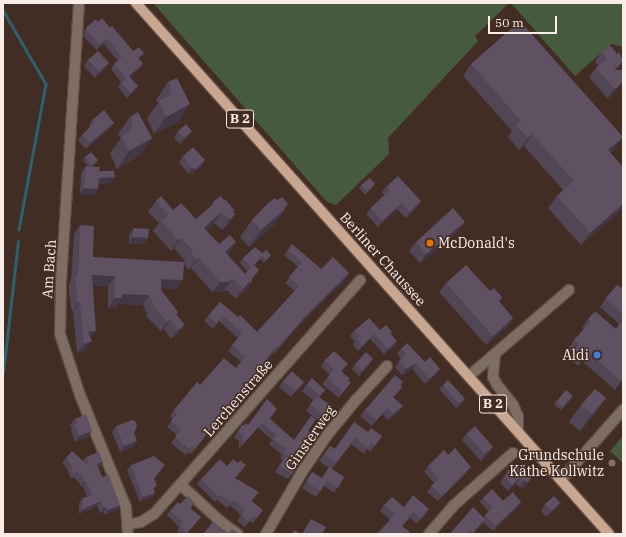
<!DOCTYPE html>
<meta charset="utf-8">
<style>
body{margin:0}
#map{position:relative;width:626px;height:537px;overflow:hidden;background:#422d24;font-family:"IBM Plex Serif",serif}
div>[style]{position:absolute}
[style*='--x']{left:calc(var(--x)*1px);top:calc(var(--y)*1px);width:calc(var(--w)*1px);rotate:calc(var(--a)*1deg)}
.green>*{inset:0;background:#465b3e}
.stream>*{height:2.5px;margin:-1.25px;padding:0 1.25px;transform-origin:1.25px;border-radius:1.25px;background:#2c616e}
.roads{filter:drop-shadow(1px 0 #5f4c43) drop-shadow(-1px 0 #5f4c43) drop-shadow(0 1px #5f4c43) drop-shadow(0 -1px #5f4c43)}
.street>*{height:10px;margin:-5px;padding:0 5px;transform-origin:5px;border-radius:5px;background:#7e6d62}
.primary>*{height:10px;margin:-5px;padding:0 5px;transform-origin:5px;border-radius:5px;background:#c8a690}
.wall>*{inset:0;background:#524554}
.shaded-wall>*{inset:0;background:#423845}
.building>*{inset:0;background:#5f5062}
.dots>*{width:11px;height:11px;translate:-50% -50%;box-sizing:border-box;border:2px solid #422d24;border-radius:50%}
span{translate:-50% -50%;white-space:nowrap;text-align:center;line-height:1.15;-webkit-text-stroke:3px #422d24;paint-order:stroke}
.shield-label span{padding:1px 3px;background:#422d24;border:1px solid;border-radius:3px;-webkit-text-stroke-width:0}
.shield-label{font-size:13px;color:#faece6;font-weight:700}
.poi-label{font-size:14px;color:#faece6}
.left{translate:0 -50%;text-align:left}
.right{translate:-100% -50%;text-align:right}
.street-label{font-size:14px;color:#faece6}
.frame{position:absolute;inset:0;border:4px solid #faece6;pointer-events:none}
.scale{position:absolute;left:488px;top:16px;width:69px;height:18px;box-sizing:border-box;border:2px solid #faece6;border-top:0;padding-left:5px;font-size:12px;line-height:14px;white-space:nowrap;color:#faece6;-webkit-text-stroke:3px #422d24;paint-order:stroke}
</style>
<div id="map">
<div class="green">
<div style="clip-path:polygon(153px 3px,509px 3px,475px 36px,478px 41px,388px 138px,389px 154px,336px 205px,327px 202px)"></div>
<div style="clip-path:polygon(511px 3px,623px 3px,623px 47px,611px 44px,575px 76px)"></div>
<div style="clip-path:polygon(623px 436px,623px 463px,610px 451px)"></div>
</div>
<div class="stream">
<div style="--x:3;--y:10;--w:86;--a:59.8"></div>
<div style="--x:46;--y:84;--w:148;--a:100.5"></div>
<div style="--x:3;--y:373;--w:132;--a:-83.5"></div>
</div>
<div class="roads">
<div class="street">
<div style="--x:79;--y:3;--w:281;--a:93.7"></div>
<div style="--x:61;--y:283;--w:51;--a:91.1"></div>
<div style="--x:60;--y:334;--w:64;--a:71.8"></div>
<div style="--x:80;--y:395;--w:121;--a:67.7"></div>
<div style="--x:126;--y:507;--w:27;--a:86"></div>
<div style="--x:495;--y:354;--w:23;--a:95"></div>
<div style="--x:493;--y:377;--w:9;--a:63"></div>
<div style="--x:497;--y:385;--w:26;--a:51"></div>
<div style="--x:513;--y:405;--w:12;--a:66"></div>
<div style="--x:518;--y:416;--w:15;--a:90"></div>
<div style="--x:469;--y:376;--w:132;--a:-40.7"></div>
<div style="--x:561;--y:480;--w:94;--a:-48.5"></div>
<div style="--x:181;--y:485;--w:53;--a:42.7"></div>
<div style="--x:220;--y:521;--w:22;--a:36"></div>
<div style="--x:129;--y:524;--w:12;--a:-9"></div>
<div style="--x:141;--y:522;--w:15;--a:-32"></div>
<div style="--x:154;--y:514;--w:312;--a:-48.6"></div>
<div style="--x:266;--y:534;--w:72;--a:-59.9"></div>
<div style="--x:302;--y:472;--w:46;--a:-55.6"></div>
<div style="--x:328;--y:434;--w:44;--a:-50.5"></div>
<div style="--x:356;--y:400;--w:46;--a:-47.6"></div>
<div style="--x:429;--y:534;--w:37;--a:-49"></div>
<div style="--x:453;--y:506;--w:80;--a:-41.5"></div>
</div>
<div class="primary">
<div style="--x:136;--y:3;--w:711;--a:48.31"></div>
</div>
</div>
<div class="wall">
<div style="clip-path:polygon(98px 22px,110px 28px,133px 51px,144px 53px,139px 59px,143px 64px,140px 68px,130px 77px,135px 91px,127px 98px,118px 87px,121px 82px,111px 69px,114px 64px,118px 61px,104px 44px,97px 50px,83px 36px,84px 31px,87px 27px)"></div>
<div style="clip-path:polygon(601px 52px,623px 61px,616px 70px,623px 81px,611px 97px,607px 98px,589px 77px,596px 68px,599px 66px,595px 62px)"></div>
<div style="clip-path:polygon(88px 60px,109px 63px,104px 69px,95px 78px,84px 66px)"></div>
<div style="clip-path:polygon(471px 64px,623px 137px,614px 149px,610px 153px,623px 208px,581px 245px,548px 208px,557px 196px,563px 190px,524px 146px,519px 150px,508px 137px,512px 131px,463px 76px)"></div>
<div style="clip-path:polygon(177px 78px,178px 122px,154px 134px,147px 118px,158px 103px,156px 100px,168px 82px)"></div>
<div style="clip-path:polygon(130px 117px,152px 138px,140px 155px,117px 169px,110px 153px,121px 138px,118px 134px)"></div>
<div style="clip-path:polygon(92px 120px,110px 128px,86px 149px,78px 140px,82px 135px,90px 127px,89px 125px)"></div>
<div style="clip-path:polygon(178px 131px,192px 131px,188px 137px,180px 144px,174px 138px)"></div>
<div style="clip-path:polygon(183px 156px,202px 166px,192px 174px,188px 174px,179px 162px)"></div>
<div style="clip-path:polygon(85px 157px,98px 160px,96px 163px,92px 167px,99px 171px,115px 177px,110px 183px,98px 184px,94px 195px,80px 194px,81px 173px,86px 166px,89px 167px,83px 160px)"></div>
<div style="clip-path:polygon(361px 185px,373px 187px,365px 195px,359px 188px)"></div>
<div style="clip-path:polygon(387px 186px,421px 201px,417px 208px,406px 218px,397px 209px,378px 227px,366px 214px,371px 208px,384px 195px,382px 192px)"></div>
<div style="clip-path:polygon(277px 200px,288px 204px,273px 226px,249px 247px,240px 237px,252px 220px)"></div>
<div style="clip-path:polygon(156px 201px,173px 210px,196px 219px,210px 207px,214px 201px,233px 212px,235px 214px,228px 225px,222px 230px,214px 223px,206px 230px,219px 244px,229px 253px,227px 254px,245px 274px,247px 271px,240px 263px,243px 258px,262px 254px,271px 255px,264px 263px,260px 259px,254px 265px,251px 281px,252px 282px,245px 292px,242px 292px,236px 299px,229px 293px,230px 292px,224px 290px,221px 292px,212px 292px,191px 268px,189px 270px,184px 264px,176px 289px,161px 288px,161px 290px,178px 312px,177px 315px,178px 334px,171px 339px,164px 329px,161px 331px,146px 316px,147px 314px,143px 305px,119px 304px,116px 308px,108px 308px,108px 286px,92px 285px,91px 339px,85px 350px,77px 353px,73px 312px,72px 312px,69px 292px,69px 284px,71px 281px,74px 234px,80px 225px,93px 257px,184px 263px,185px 261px,174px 248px,171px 251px,153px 231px,159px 223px,148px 212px)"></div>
<div style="clip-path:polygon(134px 228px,144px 244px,129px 244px,129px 235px)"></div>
<div style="clip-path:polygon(458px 231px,420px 263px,409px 251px,416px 242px)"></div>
<div style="clip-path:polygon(288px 250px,321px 269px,346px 279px,298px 326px,274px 354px,273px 353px,191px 454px,188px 452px,186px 455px,171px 443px,177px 435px,167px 427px,173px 419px,170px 416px,174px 410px,200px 385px,236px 368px,241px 362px,228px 351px,238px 338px,219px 321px,213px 329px,204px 321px,208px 316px,220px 302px,238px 317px,257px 332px,295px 291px,285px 283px,298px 267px,284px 255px)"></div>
<div style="clip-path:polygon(446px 283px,490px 291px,502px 297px,499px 302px,513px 318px,507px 327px,486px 345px,439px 292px)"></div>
<div style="clip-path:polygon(623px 285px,623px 380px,615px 390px,582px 361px,578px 366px,569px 358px,572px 353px,568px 349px,574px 340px,584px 329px,582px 328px,588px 319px,616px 329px,619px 324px,600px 307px,606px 298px,621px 288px)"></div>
<div style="clip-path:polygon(380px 330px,391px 334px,397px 341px,393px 347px,384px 354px,370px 339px,358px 351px,353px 345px,355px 341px,350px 336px,354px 331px)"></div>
<div style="clip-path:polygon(401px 349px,425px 362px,440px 369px,436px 374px,425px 384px,412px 369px,402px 375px,395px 367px,401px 359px,397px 354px)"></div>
<div style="clip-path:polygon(373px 359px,370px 364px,359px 376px,352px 369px,355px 364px)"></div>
<div style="clip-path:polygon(325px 360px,343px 370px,342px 372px,348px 381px,346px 389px,339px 398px,322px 384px,330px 375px,321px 366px)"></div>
<div style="clip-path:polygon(283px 381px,304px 382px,300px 388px,291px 397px,279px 387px)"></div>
<div style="clip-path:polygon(403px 382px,401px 386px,402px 387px,394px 397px,399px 412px,388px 420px,382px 414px,372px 426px,360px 416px,365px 410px)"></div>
<div style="clip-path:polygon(307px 384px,325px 390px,319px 398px,332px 406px,321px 422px,306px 411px,313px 400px,302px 391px)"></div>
<div style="clip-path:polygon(443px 385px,462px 404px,456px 408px,439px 389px)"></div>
<div style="clip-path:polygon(573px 396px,561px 410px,554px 405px,556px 402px)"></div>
<div style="clip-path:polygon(606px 398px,594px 415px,580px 431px,569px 422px,581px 405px)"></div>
<div style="clip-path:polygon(277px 409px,270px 419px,294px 440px,308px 431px,317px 437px,306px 452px,299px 448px,290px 459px,292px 474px,288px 479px,275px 472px,283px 460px,280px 458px,282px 455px,269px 444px,272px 440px,258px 428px,239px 449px,239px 441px,234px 438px,238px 431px,242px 425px,244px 426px,248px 425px)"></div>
<div style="clip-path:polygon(75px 419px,88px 437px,75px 442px,71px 430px,72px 428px,70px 425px)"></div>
<div style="clip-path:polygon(116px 426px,134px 433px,133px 447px,120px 452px,112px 432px)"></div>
<div style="clip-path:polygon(368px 432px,382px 436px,370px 452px,367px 449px,364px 454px,351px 444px,332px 469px,344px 477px,334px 493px,324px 486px,316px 497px,302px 488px,312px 472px,322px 478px,329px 468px,319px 461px,330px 446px,335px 449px)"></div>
<div style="clip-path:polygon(466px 434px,489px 453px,481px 461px,462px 440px)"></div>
<div style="clip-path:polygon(86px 457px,103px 462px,100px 467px,98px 467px,102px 477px,120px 505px,116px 510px,105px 515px,103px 512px,100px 513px,97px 506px,79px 514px,79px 503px,83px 498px,87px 497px,83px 486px,81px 487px,79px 482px,73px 477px,71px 479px,66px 467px,62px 463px,66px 458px,83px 461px)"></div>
<div style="clip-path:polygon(238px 463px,246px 465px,235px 478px,255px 497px,252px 501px,263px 510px,253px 523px,250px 521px,245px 527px,237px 521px,241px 515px,230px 505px,227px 508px,217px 500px,215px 502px,197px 484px,201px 479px,227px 466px)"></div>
<div style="clip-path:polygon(131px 465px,161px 470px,154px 479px,154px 491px,155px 493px,151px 498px,140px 502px,127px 470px)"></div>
<div style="clip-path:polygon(428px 466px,467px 472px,438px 501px,427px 492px,434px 483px,424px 472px)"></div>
<div style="clip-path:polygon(508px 470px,532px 477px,528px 483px,523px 488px,520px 487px,516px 484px,508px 491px,500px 483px)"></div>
<div style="clip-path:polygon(483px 498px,503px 501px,521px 502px,518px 507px,493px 531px,483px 522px,473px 534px,450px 534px,484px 517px,489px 511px,480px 502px)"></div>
<div style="clip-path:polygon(560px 503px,556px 509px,546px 517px,541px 511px,545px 504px)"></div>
<div style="clip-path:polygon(180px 504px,191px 508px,197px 522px,187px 534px,180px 534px,177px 531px,179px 527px,167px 515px,170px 511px)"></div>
<div style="clip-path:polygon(384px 505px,404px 507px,425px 515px,417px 524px,410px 518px,403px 526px,390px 520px,380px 511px)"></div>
</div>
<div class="shaded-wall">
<div style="clip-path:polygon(107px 39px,104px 44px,97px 50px,100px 45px)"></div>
<div style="clip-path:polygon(144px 53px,140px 58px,134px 63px,138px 58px)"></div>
<div style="clip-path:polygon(623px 61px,616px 70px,614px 70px)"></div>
<div style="clip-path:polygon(109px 63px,104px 69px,95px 78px,99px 72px)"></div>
<div style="clip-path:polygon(143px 64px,140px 68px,126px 81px,129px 76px)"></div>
<div style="clip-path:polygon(623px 81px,611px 97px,607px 98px,614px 89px)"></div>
<div style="clip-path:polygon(138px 86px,135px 91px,127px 98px,131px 93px)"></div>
<div style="clip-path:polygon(190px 104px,178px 122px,154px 134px,166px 117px)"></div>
<div style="clip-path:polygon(114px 123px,110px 128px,86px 149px,90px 143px)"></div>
<div style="clip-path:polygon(192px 131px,188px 137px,180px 144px,184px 138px)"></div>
<div style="clip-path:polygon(532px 134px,524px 146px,519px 150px,528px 138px)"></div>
<div style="clip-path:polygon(623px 137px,614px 149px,599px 162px,608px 150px)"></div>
<div style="clip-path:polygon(152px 138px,140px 155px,117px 169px,129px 151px)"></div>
<div style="clip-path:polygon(205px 160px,202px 166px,192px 174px,188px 174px,192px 168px)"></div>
<div style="clip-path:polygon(115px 177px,110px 183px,95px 184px,99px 178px)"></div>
<div style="clip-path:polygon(375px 184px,373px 187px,365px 195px,367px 192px)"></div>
<div style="clip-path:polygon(84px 188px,98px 189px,94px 195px,80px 194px)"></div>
<div style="clip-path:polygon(421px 201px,417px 208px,406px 218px,410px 212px)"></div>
<div style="clip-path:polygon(402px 203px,397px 209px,378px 227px,382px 221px)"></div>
<div style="clip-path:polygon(288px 204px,283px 211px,285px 209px,273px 226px,249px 247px,261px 230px)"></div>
<div style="clip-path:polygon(623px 204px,623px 208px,581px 245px,590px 233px)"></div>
<div style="clip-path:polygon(221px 212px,214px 223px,196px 238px,204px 228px)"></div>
<div style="clip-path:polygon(235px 214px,228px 225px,222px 230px,230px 219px)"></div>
<div style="clip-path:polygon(465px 222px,458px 231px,420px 263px,426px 254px)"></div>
<div style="clip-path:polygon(133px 237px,148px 238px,144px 244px,129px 244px)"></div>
<div style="clip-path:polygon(181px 238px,174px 248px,171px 251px,178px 240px)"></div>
<div style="clip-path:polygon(236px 242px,229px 253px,218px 262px,225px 252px)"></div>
<div style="clip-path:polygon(199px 258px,191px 268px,189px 270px,196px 260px)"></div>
<div style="clip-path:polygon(259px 270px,250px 282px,252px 282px,245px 292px,242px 292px,236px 299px,243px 289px)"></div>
<div style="clip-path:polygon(349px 273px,346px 279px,298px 326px,274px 354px,278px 348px,302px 320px)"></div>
<div style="clip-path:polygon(92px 275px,115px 276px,108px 286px,85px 284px)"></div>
<div style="clip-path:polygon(161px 279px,183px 280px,176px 289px,155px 288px)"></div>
<div style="clip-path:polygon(232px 279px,224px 290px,221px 292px,212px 292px,220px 282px)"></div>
<div style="clip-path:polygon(122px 294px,149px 295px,143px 305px,119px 304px,116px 308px,108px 308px,115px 298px)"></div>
<div style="clip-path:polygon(78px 303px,80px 303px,73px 312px,72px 312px)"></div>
<div style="clip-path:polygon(513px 318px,507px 327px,486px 345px,493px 336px)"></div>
<div style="clip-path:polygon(170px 319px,164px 329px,161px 331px,167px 322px)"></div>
<div style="clip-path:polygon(185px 325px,178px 334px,171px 339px,178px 330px)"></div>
<div style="clip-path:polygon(96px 331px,89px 341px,88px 332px)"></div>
<div style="clip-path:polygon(374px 334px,370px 339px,358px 351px,362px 346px)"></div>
<div style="clip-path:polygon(92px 341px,85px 350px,77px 353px,84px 344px)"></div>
<div style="clip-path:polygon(397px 341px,393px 347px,384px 354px,388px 349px)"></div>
<div style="clip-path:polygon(276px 347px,273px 353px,191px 454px,195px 449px)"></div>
<div style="clip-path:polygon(373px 359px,370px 364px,359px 376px,362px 371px)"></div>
<div style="clip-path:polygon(416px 363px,412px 369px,402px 375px,406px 369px)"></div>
<div style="clip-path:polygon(440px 369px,436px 374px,425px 384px,429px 379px)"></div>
<div style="clip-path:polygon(623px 378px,623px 380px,615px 390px)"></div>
<div style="clip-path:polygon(304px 382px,300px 388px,291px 397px,295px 391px)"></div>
<div style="clip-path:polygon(402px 387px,398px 393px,389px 403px,393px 397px)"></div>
<div style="clip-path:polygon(606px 398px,594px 415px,580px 431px,592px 414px)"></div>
<div style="clip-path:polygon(465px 399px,462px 404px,456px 408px,459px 404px)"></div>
<div style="clip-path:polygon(403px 406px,399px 412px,388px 420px,393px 414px)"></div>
<div style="clip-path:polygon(262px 423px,258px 428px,239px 449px,243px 444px)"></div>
<div style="clip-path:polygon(92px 431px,88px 437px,75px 442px,79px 436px)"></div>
<div style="clip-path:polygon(137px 441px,133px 447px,120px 452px,124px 446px)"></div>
<div style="clip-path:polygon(493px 447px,489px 453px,481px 461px,485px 454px)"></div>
<div style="clip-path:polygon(103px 462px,100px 467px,94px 469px,97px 464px)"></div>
<div style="clip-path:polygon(471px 467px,467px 472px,438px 501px,442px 496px)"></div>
<div style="clip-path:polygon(532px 477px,528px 483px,523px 488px,520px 487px,524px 481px)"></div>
<div style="clip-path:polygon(520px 478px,516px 484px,508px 491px,512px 485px)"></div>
<div style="clip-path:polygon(86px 481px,83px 486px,81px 487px,85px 482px)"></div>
<div style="clip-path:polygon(155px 493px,151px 498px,140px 502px,143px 497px)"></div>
<div style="clip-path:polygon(101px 501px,97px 506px,79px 514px,83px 509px)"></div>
<div style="clip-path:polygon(521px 502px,518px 507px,493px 531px,496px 526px)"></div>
<div style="clip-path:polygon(560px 503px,556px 509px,546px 517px,551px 511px)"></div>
<div style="clip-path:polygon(120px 505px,116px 510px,105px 515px,108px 510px)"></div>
<div style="clip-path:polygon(107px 507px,103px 512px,100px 513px,104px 508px)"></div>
<div style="clip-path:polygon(429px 509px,425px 515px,417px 524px,421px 518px)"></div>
<div style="clip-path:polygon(414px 512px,410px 518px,398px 531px,402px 526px)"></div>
<div style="clip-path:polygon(485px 519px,473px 534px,472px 534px)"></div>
</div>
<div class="building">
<div style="clip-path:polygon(102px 18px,110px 28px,112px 26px,133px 51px,139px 47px,144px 53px,138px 58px,143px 64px,129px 76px,138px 86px,131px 93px,121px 83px,126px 78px,114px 64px,122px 57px,107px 39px,100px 45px,87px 31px,87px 27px,96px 19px,98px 22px)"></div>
<div style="clip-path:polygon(520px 21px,623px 137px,608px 150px,623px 167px,623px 204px,590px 233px,557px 196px,574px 181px,532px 134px,528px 138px,516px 125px,521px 121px,471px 64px)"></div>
<div style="clip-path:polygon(610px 45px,617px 54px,619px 52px,623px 61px,614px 70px,623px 70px,623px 81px,617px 88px,614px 89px,596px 68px,607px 59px,601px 52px)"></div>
<div style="clip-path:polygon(98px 51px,109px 63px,99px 72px,88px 60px)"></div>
<div style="clip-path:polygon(177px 78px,190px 104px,166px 117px,159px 101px,169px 96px,171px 88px,168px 82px)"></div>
<div style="clip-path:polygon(104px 110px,114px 123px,90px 143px,82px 135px,95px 122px,92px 120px)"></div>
<div style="clip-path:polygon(138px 112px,152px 138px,129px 151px,122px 136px,131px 130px,133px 121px,130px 117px)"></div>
<div style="clip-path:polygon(186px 124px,192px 131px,184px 138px,178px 131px)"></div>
<div style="clip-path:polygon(193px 147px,205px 160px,196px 169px,192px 168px,183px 156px)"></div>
<div style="clip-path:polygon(91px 152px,98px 160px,92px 165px,85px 157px)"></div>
<div style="clip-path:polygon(86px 166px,100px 167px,99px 171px,114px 171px,115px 177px,99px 178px,98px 189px,84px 188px)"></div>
<div style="clip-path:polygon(398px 176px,421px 201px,410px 212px,402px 203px,382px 221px,371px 208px,390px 190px,387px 186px)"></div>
<div style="clip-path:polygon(370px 178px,375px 184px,367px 192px,361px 185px)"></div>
<div style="clip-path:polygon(161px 196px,173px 210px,181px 203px,196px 219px,214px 204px,214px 201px,221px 196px,224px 200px,225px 199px,234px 210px,233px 211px,235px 214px,230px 219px,221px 212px,204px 228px,219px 244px,230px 235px,236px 242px,225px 252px,245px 274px,253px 264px,259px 270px,251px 280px,252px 282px,249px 282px,243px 289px,236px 283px,237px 282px,232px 279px,228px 282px,220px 282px,199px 258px,196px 260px,191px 253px,193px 251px,181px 238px,178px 240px,161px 221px,168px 215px,156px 201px)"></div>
<div style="clip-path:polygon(282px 197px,288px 204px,284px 208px,285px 209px,261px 230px,252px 220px,268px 203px,275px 198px,277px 200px)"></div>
<div style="clip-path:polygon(453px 208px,465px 222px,426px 254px,416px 242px)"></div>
<div style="clip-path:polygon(80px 225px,94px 226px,93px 257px,184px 262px,183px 280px,161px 279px,161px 290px,178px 312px,176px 314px,185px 325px,178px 330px,170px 319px,167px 322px,153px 306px,154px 305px,149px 295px,122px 294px,122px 298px,115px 298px,115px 276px,92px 275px,96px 331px,88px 332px,92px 341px,84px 344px,80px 303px,78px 303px,76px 283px,76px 275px,78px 275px)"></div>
<div style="clip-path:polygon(134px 228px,149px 229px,148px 238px,133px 237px)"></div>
<div style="clip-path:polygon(292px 244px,321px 269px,333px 257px,349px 273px,302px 320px,278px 348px,276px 347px,195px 449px,192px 446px,189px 449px,175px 437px,181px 430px,171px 421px,177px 414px,174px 410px,197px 382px,200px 385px,224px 358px,236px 368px,245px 357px,232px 345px,242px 333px,223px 316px,216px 323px,208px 316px,220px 302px,238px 317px,240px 315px,257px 332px,299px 286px,289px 277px,302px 262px,288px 250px)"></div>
<div style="clip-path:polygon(255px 247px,263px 254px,254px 265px,253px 264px,251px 267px,243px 258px)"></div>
<div style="clip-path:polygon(266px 250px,271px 255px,266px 260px,262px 256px,263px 254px,262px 254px)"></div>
<div style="clip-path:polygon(466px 265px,490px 291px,494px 288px,502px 297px,499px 301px,513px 318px,493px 336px,446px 283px)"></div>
<div style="clip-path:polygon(617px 285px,621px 288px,623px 285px,623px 314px,606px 298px)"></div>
<div style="clip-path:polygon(595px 311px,616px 329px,623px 320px,623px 378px,621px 381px,588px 352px,584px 357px,575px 349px,579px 345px,574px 340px,591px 321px,588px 319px)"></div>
<div style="clip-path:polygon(369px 318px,380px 330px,386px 325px,392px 332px,390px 334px,397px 341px,388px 349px,374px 334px,362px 346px,357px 339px,360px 336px,354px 331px)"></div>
<div style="clip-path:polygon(407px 343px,425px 362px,430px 357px,440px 369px,429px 379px,416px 363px,406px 369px,399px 361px,406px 354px,401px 349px)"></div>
<div style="clip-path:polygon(334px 351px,348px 364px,341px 371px,350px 379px,348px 380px,351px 383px,343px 392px,327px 378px,334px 369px,325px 360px)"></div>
<div style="clip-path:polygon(366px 352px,373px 359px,362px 371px,355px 364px)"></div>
<div style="clip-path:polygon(292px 371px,304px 382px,295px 391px,283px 381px)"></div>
<div style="clip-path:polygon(395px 375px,403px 382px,400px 385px,402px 387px,393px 397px,403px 406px,393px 414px,387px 408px,377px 420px,365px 410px)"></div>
<div style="clip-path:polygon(312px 378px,325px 390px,320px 396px,307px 384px)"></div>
<div style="clip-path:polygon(448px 380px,465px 399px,459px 404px,443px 385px)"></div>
<div style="clip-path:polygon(595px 389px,606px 398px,592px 414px,581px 405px)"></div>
<div style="clip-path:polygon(566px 390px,573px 396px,563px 407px,556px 402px)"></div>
<div style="clip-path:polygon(317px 396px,332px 406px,325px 416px,310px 405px)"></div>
<div style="clip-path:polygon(267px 399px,277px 409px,269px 418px,294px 440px,311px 416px,316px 419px,308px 431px,317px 437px,310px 446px,303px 442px,291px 458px,284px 453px,286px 449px,273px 439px,277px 435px,262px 423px,243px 444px,243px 435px,238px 432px,242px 425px,244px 426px,246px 423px,248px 425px)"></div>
<div style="clip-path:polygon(86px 414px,92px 431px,79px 436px,75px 424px,77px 424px,75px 419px)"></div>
<div style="clip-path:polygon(132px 420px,135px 421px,137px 426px,134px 433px,137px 441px,124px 446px,116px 426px)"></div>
<div style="clip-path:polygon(354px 422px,368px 432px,371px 428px,382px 436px,375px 446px,371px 443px,368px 448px,355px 438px,336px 463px,324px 455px,330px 446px,335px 449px)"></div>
<div style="clip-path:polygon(475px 426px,493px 447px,485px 454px,466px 434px)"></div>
<div style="clip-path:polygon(455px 448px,471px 467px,442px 496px,431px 486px,439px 478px,428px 466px,444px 450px,448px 455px)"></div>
<div style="clip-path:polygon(72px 451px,90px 467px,86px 457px,99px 452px,103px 462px,97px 464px,102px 477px,109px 475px,120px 505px,108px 510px,107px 507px,104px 508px,101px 501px,83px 509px,83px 498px,92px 495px,86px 481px,85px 482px,83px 477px,76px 471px,74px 474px,70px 462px,66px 458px)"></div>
<div style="clip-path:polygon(154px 456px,165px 465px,154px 478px,157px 486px,153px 488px,155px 493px,143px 497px,131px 465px)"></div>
<div style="clip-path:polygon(286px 456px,298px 464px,292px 474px,279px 466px)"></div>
<div style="clip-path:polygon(220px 459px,227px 466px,233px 459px,238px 463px,240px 460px,246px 465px,235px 478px,259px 492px,251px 501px,263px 510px,257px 518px,253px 516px,249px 521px,241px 515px,245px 510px,234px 500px,231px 503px,221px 495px,219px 497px,201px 479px)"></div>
<div style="clip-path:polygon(519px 464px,532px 477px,528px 482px,524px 481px,520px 478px,512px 485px,505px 477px,508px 474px,508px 470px,511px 471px)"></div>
<div style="clip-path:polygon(329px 467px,344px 477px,338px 488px,322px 478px)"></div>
<div style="clip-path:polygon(312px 472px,327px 481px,320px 491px,306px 482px)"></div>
<div style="clip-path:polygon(492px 489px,503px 501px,513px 492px,521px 502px,496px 526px,485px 515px,493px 507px,483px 498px)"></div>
<div style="clip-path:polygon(413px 495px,429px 509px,421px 518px,414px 512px,402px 526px,410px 532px,408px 534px,377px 534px,395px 514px,384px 505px,392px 497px,404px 507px)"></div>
<div style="clip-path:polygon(188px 496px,195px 503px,190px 508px,201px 517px,187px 533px,180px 526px,183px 522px,170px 511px,178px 502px,180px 504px)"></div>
<div style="clip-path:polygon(554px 496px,560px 503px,551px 511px,545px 504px)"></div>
<div style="clip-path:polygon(473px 507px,485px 519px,473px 533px,469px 530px,466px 534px,450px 534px)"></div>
<div style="clip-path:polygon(311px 519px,326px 527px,322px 534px,302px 534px)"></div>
<div style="clip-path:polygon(213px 522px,227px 534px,203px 534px)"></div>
<div style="clip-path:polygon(232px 529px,239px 534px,227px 534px)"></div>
<div style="clip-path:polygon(294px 530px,301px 534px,292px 534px)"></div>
</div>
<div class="dots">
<div style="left:430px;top:243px;background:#e8710a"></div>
<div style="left:597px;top:355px;background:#3f7fe0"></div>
<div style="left:612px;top:463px;background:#8d6e63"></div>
</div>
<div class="shield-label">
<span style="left:240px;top:119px">B 2</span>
<span style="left:493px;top:404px">B 2</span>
</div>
<div class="poi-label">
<span class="left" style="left:438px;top:243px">McDonald's</span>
<span class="right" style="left:589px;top:355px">Aldi</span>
<span class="right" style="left:604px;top:463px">Grundschule<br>Käthe Kollwitz</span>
</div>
<div class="street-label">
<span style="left:383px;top:259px;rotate:48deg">Berliner Chaussee</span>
<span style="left:49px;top:269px;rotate:-86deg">Am Bach</span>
<span style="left:238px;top:398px;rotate:-49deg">Lerchenstraße</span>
<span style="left:310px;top:438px;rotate:-55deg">Ginsterweg</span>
</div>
<div class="frame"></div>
<div class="scale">50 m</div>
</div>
